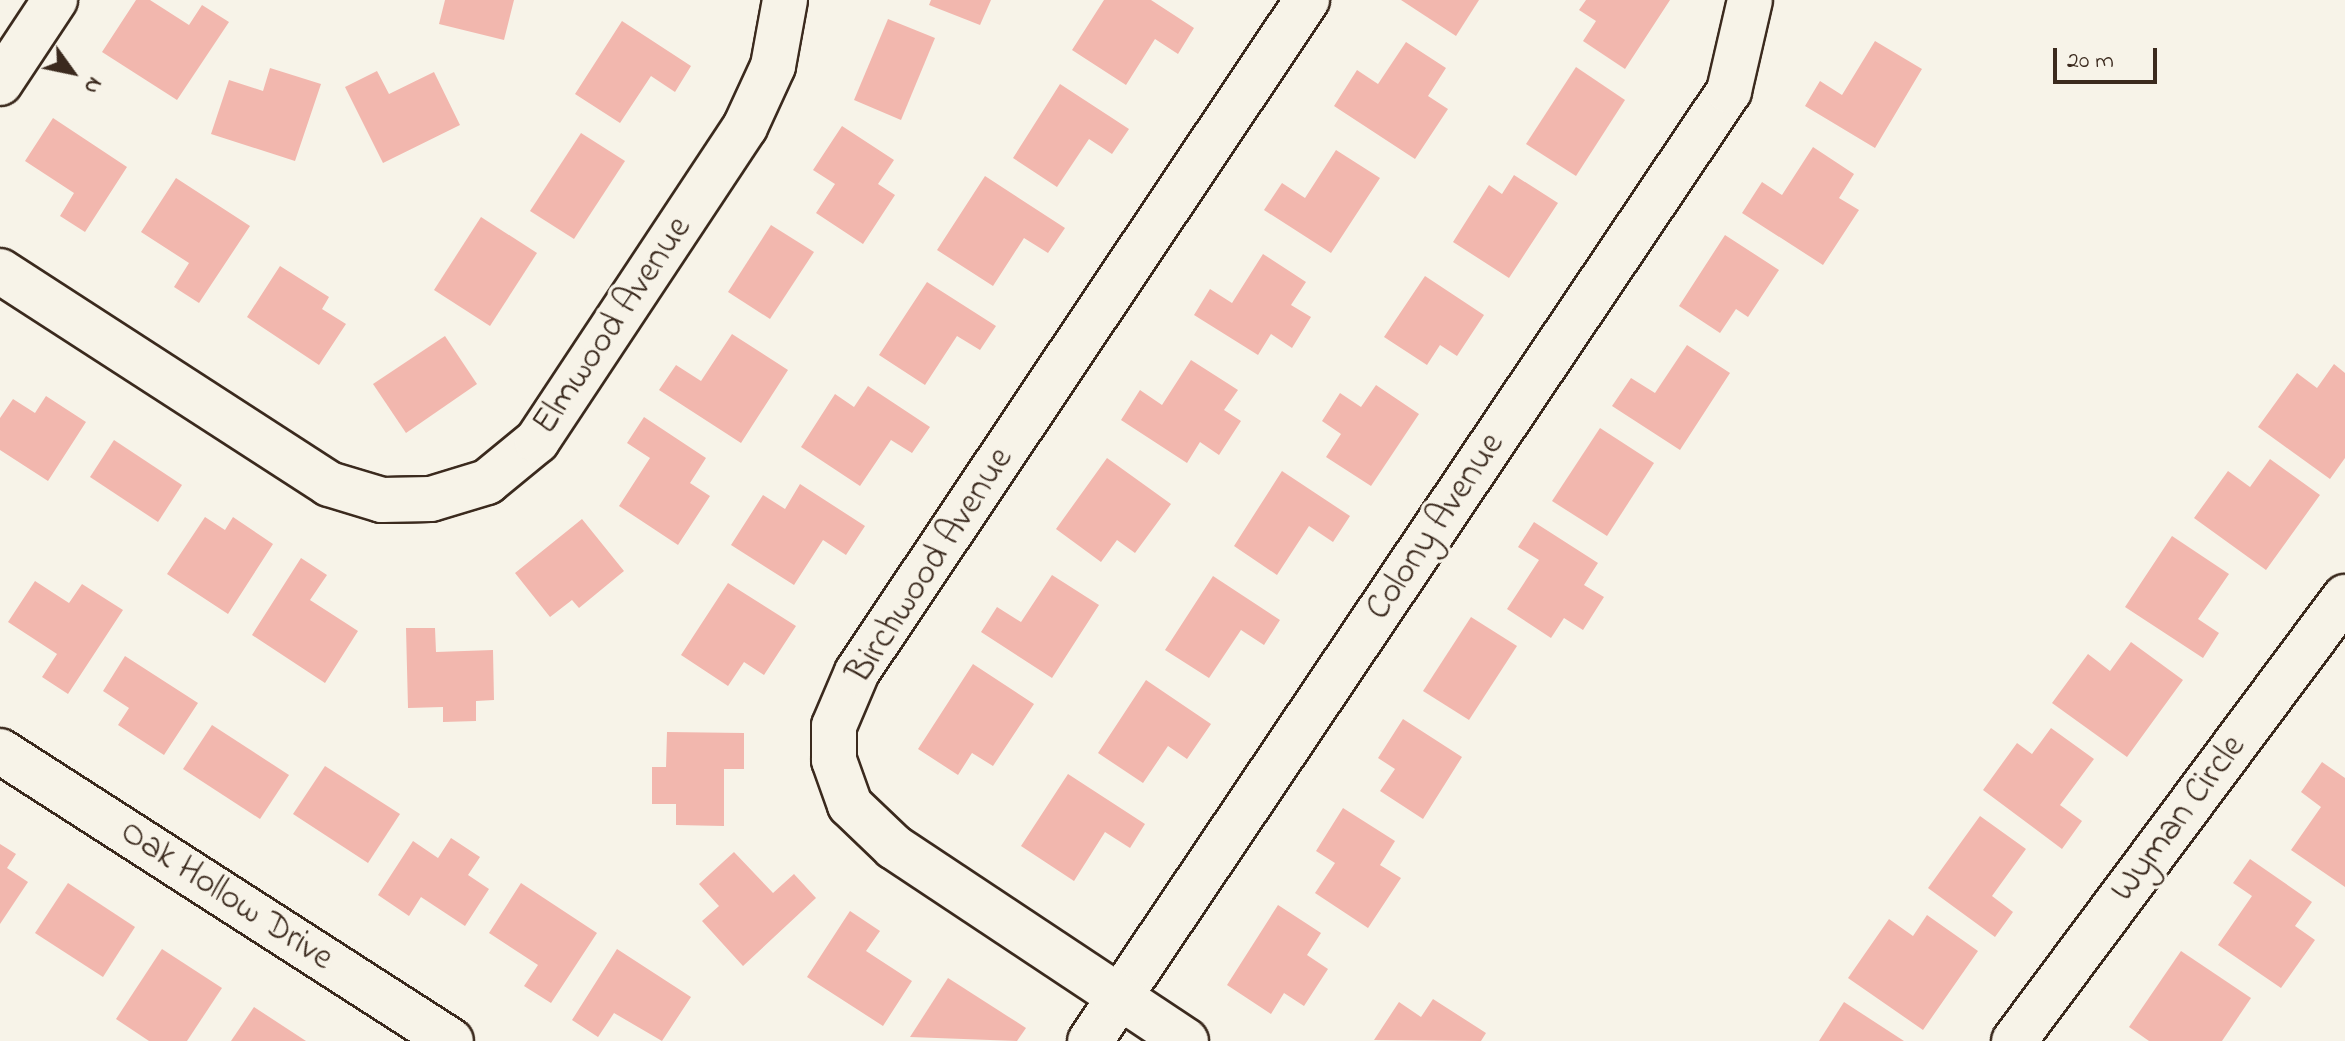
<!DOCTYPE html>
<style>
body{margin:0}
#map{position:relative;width:2345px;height:1041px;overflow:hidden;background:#f7f3e8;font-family:"Indie Flower",sans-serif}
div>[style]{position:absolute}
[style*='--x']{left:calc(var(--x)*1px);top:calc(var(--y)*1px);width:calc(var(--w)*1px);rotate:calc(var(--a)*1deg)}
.building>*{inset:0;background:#f2b7ae}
.roads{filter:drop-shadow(2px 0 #3b2a1e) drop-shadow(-2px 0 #3b2a1e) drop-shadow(0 2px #3b2a1e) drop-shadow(0 -2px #3b2a1e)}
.minor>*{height:44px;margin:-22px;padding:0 22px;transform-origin:22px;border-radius:22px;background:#f7f3e8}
span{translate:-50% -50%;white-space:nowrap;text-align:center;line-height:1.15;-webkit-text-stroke:7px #f7f3e8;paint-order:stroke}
.street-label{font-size:36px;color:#3b2a1e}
.north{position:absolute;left:32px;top:32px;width:80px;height:80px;-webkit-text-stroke:6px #f7f3e8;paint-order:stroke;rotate:123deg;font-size:22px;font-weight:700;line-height:32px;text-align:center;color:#3b2a1e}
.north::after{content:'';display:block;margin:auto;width:28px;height:36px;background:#3b2a1e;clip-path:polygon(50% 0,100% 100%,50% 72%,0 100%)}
.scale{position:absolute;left:2053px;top:48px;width:104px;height:36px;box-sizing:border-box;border:4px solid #3b2a1e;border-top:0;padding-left:10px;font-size:24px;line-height:28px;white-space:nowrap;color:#3b2a1e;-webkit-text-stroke:6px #f7f3e8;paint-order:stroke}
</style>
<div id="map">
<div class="building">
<div style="clip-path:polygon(136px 0,150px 0,189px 25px,202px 5px,229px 22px,177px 100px,102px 52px)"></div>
<div style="clip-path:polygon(445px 0,514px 0,504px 40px,439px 24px)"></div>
<div style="clip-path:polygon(931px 0,991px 0,980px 25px,929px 5px)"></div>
<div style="clip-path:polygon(1104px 0,1151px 0,1194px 28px,1178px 54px,1155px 39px,1126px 85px,1072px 50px)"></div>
<div style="clip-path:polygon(1401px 0,1479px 0,1456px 36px)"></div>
<div style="clip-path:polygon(1586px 0,1670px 0,1625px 69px,1583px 41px,1596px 21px,1579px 10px)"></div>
<div style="clip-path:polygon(888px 19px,935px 38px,901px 120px,854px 100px)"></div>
<div style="clip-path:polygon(622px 21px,691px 66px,675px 92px,651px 76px,620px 123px,575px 94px)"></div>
<div style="clip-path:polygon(1875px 41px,1922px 69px,1875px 148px,1805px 106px,1820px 81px,1842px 95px)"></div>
<div style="clip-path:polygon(1406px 42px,1446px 68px,1428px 96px,1448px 109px,1415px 159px,1334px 106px,1357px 70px,1378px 84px)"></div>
<div style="clip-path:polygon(1576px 67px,1625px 100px,1576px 176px,1526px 144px)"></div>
<div style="clip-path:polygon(270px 68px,321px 84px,295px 161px,211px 134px,229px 80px,263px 91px)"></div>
<div style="clip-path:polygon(377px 71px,389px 94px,434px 72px,460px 125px,383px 163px,345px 87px)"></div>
<div style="clip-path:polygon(1060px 84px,1129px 129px,1112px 154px,1089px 139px,1057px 187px,1013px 158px)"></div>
<div style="clip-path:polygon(53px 118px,127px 167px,85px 232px,60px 216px,74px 193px,25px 161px)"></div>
<div style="clip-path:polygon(842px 126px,894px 160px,878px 184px,895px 195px,863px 244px,816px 213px,835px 184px,813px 170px)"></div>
<div style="clip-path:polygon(581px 133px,625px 161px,574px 239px,530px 211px)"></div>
<div style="clip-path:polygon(1813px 147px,1854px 174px,1839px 198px,1859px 210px,1823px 265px,1742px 213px,1762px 182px,1782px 195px)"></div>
<div style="clip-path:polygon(1336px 150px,1380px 178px,1331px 253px,1264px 210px,1282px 183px,1305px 198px)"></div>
<div style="clip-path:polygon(1514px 175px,1558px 203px,1509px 278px,1453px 242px,1489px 185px,1502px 194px)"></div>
<div style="clip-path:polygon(985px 176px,1065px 228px,1048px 253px,1024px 238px,993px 286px,937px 250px)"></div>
<div style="clip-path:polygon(176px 178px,250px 226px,199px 303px,174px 287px,189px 263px,141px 232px)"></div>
<div style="clip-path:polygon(481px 217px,537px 253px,490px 326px,434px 290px)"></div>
<div style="clip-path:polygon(771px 225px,814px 252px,770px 319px,728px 292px)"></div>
<div style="clip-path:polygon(1725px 235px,1779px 270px,1748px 317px,1736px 309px,1720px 333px,1679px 306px)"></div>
<div style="clip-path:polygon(1263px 254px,1306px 282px,1291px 305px,1311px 317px,1292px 348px,1271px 334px,1258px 355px,1194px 315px,1210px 289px,1232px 303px)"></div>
<div style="clip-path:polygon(280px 266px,329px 297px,322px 309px,346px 324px,319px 365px,247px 317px)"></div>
<div style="clip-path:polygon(1425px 276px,1484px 315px,1457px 356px,1440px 345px,1427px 365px,1384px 337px)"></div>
<div style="clip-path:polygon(927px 282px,996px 326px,980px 350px,957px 336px,925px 385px,879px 355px)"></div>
<div style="clip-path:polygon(732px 334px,788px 370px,741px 443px,659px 390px,676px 365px,701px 381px)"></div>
<div style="clip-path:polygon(445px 336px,477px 384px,406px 433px,373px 384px)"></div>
<div style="clip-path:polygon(1687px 345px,1730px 373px,1680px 450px,1612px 406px,1631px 378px,1655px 393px)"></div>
<div style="clip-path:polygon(1191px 360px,1238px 390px,1224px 410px,1241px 421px,1219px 455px,1200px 442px,1187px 463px,1121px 420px,1140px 390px,1162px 405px)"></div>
<div style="clip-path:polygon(2334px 364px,2345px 373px,2345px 458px,2330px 479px,2258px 427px,2297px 373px,2317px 388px)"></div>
<div style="clip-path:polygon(1376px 385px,1419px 414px,1371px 486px,1326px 457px,1341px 434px,1322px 421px,1340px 393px,1361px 407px)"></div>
<div style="clip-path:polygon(868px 386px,930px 427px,912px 453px,891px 440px,860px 486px,801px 447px,835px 394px,854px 407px)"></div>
<div style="clip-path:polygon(46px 396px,86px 422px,48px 481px,0 450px,0 418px,13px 399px,35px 413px)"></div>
<div style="clip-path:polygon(644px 417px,706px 458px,690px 483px,710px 496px,678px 545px,619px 506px,650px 458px,627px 443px)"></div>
<div style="clip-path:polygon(1600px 428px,1654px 463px,1607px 536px,1552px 501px)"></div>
<div style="clip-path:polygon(114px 440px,182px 485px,158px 522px,90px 477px)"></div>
<div style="clip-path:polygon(1107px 458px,1171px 504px,1135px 553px,1117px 540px,1101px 562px,1056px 529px)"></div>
<div style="clip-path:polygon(2270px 459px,2320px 495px,2266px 570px,2194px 518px,2228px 471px,2250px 487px)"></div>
<div style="clip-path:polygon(1282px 471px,1350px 516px,1333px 542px,1309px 526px,1277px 575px,1234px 546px)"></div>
<div style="clip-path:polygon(800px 484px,865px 526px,846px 555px,823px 540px,794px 585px,731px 545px,763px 495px,785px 509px)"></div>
<div style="clip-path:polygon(205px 517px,225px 530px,233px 517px,273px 544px,228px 614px,167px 574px)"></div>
<div style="clip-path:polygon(582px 519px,624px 571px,579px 608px,572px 600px,550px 617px,515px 573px)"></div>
<div style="clip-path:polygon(1534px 522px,1598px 563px,1584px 585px,1604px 597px,1583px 630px,1564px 618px,1551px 638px,1507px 609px,1539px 560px,1518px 547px)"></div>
<div style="clip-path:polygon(2172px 536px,2229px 574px,2198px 619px,2219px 633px,2203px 658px,2125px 607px)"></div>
<div style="clip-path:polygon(301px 558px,327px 575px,310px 600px,358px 631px,325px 683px,252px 635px)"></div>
<div style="clip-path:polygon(1052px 575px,1099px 605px,1052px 678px,981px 632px,997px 607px,1021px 622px)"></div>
<div style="clip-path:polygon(1213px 576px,1280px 620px,1264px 645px,1241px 630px,1209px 678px,1165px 650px)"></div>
<div style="clip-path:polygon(35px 581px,69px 603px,82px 584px,123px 610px,68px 694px,42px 677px,57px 654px,8px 622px)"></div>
<div style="clip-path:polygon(728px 583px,796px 626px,764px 675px,744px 662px,728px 686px,681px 655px)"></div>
<div style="clip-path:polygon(1471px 617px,1517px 646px,1469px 720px,1423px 691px)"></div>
<div style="clip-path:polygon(406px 628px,435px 628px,436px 652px,493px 650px,494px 700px,476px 701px,476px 721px,443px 722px,443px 707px,408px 708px)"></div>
<div style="clip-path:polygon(2131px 642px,2183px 680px,2127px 757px,2052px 703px,2088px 654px,2110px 671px)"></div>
<div style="clip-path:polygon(125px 656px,198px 703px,164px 755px,118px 725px,129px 708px,103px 691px)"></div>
<div style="clip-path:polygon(973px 664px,1034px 704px,993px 766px,972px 753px,958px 775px,918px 749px)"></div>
<div style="clip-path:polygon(1146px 680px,1211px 724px,1187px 759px,1168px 746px,1143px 783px,1098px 753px)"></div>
<div style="clip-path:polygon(1403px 719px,1462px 757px,1423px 819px,1380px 791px,1395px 769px,1378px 758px)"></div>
<div style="clip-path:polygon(212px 725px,289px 775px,260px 819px,183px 769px)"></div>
<div style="clip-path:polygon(2051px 728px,2094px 759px,2060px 805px,2082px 821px,2062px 849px,1983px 790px,2017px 743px,2032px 754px)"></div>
<div style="clip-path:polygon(667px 732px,744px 733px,744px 769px,724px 769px,724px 826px,676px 825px,676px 804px,652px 804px,652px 767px,666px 767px)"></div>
<div style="clip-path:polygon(2322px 762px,2345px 778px,2345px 887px,2291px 850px,2321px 807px,2301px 792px)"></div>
<div style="clip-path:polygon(325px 766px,400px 814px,368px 863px,293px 814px)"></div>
<div style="clip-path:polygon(1068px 774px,1145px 824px,1130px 848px,1105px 832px,1074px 881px,1021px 846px)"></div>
<div style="clip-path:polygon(1343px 808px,1395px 841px,1380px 865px,1401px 878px,1368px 928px,1315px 893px,1335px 863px,1316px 851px)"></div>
<div style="clip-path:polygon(1980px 816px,2026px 849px,1992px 896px,2013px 912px,1995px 937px,1928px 888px)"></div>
<div style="clip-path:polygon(451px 838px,480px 857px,468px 875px,489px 889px,465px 926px,421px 897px,409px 916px,378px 895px,413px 841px,438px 858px)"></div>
<div style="clip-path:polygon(0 844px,16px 854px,7px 868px,28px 882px,0 924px)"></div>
<div style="clip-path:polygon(734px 852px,773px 893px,794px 874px,816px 898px,743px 966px,702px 921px,719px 906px,699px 884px)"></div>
<div style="clip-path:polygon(2250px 859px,2312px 902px,2295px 926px,2315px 940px,2281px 988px,2218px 945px,2252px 896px,2233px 883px)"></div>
<div style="clip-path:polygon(68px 883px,135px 927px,103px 977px,35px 933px)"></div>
<div style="clip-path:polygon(521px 883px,597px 933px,551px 1003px,524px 986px,538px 965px,489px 933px)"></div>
<div style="clip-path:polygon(1278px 905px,1321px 933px,1307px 955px,1328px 969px,1304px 1006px,1284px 993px,1271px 1014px,1227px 985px)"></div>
<div style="clip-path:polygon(850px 911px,880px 931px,866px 951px,912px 981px,883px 1026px,807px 977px)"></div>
<div style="clip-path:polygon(1927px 915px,1978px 951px,1923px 1030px,1848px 978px,1889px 919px,1913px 936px)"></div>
<div style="clip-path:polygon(162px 949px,222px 988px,187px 1041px,149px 1041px,116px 1019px)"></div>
<div style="clip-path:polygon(617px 949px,691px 997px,662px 1041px,614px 1013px,598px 1037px,572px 1020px)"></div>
<div style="clip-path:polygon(2181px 951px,2251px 998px,2222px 1041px,2149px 1041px,2129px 1027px)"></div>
<div style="clip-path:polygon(948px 978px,1026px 1028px,1017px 1041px,910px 1037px)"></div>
<div style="clip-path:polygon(1433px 999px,1486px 1033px,1481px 1041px,1374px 1040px,1399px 1002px,1421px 1017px)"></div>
<div style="clip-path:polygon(1844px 1002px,1904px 1041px,1819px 1041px)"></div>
<div style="clip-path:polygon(254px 1007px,306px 1041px,231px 1041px)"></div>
</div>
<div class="roads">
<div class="minor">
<div style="--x:0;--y:83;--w:100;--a:-56.5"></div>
<div style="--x:0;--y:271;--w:392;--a:32.9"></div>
<div style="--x:329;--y:484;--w:55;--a:16.8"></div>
<div style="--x:382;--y:500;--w:49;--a:-1.2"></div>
<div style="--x:431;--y:499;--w:59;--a:-16.9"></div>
<div style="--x:487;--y:482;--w:65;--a:-39.4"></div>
<div style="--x:537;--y:441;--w:377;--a:-56.5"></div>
<div style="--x:745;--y:127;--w:67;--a:-65.3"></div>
<div style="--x:773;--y:66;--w:67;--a:-79.7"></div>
<div style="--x:0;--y:751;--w:536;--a:32.74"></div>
<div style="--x:1090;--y:1041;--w:1145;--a:-56.07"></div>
<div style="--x:1729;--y:91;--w:93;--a:-77"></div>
<div style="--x:1186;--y:1041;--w:351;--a:-146.4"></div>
<div style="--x:894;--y:847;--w:61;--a:-136.3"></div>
<div style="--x:850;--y:805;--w:48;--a:-109.6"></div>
<div style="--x:834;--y:760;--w:34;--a:-90"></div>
<div style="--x:834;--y:726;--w:59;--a:-66.9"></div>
<div style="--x:857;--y:672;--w:809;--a:-56.19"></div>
<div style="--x:2014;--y:1041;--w:554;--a:-53.3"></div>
</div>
</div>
<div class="street-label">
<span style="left:613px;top:326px;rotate:-56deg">Elmwood Avenue</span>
<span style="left:1436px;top:527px;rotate:-56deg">Colony Avenue</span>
<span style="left:931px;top:566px;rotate:-57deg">Birchwood Avenue</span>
<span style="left:2179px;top:819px;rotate:-53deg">Wyman Circle</span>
<span style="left:226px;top:896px;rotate:33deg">Oak Hollow Drive</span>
</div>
<div class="north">N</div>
<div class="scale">20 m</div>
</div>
